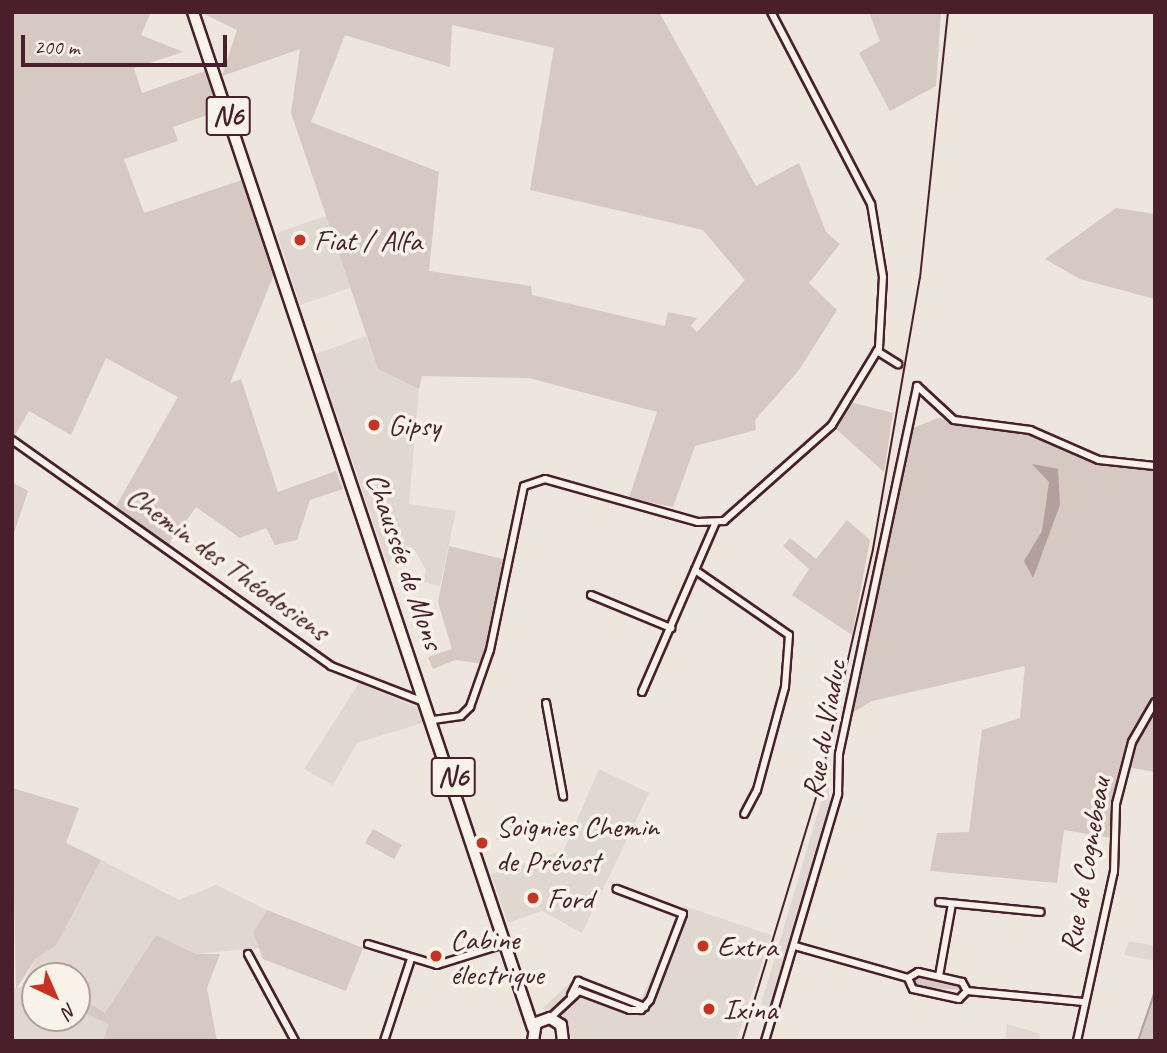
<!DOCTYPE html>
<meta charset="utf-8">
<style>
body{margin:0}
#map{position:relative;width:1167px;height:1053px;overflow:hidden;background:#ece6dd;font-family:Caveat,sans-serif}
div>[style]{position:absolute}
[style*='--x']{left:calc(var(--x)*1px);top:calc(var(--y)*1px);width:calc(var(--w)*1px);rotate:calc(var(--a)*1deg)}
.built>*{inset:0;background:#e0d7d0}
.green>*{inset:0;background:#d5c9c2}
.water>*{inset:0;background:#b39f9d}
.stream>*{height:2px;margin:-1px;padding:0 1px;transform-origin:1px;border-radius:1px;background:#b39f9d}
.roads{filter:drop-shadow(2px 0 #4a1f2b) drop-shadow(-2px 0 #4a1f2b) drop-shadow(0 2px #4a1f2b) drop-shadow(0 -2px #4a1f2b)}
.minor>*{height:6px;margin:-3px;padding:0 3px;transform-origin:3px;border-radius:3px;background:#f7f3e8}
.primary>*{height:10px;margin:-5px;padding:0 5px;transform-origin:5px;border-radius:5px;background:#f7f3e8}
.rail>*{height:2px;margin:-1px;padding:0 1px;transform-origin:1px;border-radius:1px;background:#4a1f2b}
.dots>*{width:19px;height:19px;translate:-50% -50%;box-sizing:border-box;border:4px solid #f7f3e8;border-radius:50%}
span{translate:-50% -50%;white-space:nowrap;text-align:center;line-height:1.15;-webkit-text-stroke:7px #f7f3e8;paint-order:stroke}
.shield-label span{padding:2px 5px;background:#f7f3e8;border:2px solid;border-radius:5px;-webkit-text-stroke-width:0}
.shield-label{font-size:28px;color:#4a1f2b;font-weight:700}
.poi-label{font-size:30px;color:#4a1f2b}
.left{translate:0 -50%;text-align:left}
.street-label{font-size:30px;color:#4a1f2b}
.frame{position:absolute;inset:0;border:14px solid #4a1f2b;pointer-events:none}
.north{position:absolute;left:21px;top:962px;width:70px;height:70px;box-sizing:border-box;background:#f7f3e8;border:2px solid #b29e9c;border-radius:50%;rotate:136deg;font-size:19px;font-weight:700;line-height:28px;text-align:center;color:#4a1f2b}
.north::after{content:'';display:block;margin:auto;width:24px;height:32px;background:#c8321e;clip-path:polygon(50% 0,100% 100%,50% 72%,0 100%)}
.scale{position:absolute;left:21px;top:35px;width:206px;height:32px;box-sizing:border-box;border:4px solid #4a1f2b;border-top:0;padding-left:9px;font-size:21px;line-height:24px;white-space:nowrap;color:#4a1f2b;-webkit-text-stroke:5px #f7f3e8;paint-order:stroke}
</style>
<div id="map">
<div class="built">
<div style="clip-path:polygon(326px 216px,350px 288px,300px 305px,277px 233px)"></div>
<div style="clip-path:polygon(366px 336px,378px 369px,419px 389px,409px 504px,456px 511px,440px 586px,423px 582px,426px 570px,415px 551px,397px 548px,388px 566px,316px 354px)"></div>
<div style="clip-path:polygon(359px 683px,421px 709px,425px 722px,357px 743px,333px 785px,304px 769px)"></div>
<div style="clip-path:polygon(599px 769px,649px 793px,582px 933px,542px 911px,508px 923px,491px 874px,564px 850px)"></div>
<div style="clip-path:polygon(828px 778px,830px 804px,787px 958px,771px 1007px,761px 1004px)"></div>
<div style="clip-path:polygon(101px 860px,179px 900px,216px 885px,267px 910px,253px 932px,259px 948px,196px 954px,156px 935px,105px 1013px,82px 998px,77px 1006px,77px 976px,35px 976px,35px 1018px,77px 1018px,77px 1010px,110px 1024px,103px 1041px,12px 1041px,12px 989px,22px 987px,36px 958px,56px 946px)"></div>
<div style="clip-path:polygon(684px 906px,771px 935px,736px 1041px,573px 1041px,563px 1015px,542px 1009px,575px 978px,649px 1005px,641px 999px)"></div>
<div style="clip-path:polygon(1129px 941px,1155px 946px,1155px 961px,1124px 955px)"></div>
<div style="clip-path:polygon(1007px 1024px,1040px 1034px,1039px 1041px,1006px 1041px)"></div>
</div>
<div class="green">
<div style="clip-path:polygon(12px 12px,151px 12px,141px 35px,183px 52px,134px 68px,142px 93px,205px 71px,219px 111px,173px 127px,178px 141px,124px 159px,144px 213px,242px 180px,274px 274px,230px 383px,241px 379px,278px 492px,336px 471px,343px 489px,310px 500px,297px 540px,275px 545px,266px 528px,240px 538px,196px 507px,167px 548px,116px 506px,178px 397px,106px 358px,71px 435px,29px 411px,12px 440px)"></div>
<div style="clip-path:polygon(evenodd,200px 12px,659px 12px,756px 186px,799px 163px,826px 232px,840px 244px,809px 283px,837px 310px,799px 370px,755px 420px,756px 430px,695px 446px,673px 507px,629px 498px,657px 412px,529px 378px,422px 376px,419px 389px,378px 369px,291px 113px,300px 49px,222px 76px,237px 30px,200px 12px,452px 25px,554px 48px,530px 190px,703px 230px,745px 280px,697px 332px,691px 326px,697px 318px,668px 312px,665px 326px,532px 295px,531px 286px,429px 271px,439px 172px,311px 122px,345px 35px,450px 67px,452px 25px)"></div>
<div style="clip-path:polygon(869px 12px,941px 12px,936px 86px,890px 111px,859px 53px,880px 41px)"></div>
<div style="clip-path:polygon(1116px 208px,1155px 214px,1155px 299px,1080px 279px,1045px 259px)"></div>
<div style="clip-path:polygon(850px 402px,893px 413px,884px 472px,835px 428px)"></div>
<div style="clip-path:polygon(938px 418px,1030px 433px,1099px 462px,1155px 469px,1155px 696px,1127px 739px,1112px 838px,1064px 830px,1057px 883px,930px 871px,937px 833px,969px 832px,982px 730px,1020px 718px,1025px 666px,872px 701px,847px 716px,913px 428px)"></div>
<div style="clip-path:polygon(12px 482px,28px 491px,12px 539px)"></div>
<div style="clip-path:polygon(847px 520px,870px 540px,852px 635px,792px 595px,809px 569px,783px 546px,790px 538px,816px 559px)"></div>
<div style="clip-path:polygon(449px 546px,507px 560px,485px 664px,455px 660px,433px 669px,428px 657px,452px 649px,438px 602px)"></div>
<div style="clip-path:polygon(1155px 706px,1155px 772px,1127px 767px,1140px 729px)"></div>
<div style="clip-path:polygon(12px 788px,79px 808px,66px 843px,101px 860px,56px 946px,36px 958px,16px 989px)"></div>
<div style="clip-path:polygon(373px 829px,402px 845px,394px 859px,365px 843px)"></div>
<div style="clip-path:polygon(267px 910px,363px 948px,346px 991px,263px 959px,253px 932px)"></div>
<div style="clip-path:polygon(156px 935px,196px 954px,220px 954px,207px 988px,217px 1041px,103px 1041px,109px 1024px,77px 1010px,82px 998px,105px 1013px)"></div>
<div style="clip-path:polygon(919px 976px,957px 984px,960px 990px,917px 987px,913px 981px)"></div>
<div style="clip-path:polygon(1155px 993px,1155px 1041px,1138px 1041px,1141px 1028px)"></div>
</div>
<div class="water">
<div style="clip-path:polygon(1032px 464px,1058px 469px,1060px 505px,1033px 578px,1024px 561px,1042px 531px,1049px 482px)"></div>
</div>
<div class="stream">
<div style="--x:1138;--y:1041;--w:53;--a:-71.2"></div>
</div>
<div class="roads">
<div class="minor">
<div style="--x:877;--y:351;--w:25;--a:32"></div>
<div style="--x:12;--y:440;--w:391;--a:35.3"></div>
<div style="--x:331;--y:666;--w:100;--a:21.2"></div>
<div style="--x:695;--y:570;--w:114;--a:34.7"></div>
<div style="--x:789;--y:635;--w:52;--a:94.4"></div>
<div style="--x:785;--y:687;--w:107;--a:105.2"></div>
<div style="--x:757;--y:790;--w:27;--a:118"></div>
<div style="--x:591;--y:595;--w:87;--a:22.4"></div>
<div style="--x:642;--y:692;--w:183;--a:-66.5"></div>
<div style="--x:546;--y:703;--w:95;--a:79.6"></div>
<div style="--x:433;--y:720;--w:28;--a:-8"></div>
<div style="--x:461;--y:716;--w:13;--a:-45"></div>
<div style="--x:470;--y:707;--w:60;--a:-70.7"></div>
<div style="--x:490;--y:650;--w:167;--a:-78.3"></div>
<div style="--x:524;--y:486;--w:22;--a:-18"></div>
<div style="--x:545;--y:479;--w:159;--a:15.7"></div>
<div style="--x:698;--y:522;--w:26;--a:-2"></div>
<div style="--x:724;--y:521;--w:144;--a:-41.6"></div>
<div style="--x:832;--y:425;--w:90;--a:-58.6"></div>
<div style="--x:879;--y:348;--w:71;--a:-86.8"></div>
<div style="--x:883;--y:277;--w:74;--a:-99.3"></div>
<div style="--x:871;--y:204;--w:216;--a:-117.5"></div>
<div style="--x:939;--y:902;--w:102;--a:5.6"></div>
<div style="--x:368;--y:944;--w:72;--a:16.9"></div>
<div style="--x:437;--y:965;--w:73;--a:-17.4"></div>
<div style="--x:795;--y:946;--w:117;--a:15.8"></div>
<div style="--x:908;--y:978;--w:12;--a:-31"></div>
<div style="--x:918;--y:972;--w:45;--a:12.8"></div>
<div style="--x:962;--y:982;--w:10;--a:61"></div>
<div style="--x:248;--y:954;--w:99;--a:61.6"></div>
<div style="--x:939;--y:976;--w:73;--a:-79.8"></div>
<div style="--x:908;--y:978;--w:12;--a:66"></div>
<div style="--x:913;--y:989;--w:47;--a:12.3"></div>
<div style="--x:959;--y:999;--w:11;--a:-45"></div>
<div style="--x:967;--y:991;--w:117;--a:5.4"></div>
<div style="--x:571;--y:995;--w:16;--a:-63"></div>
<div style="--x:578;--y:981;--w:72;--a:21.2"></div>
<div style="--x:550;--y:1018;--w:40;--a:-43"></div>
<div style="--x:579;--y:991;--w:54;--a:20.4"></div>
<div style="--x:630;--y:1010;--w:11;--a:0"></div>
<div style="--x:641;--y:1010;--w:13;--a:-48"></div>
<div style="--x:650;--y:1000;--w:92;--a:-69"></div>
<div style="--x:683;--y:914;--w:71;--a:-159.3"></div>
<div style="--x:384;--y:1041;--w:86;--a:-71.8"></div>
<div style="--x:765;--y:1041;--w:258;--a:-73.5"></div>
<div style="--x:838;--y:794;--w:40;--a:-88.6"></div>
<div style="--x:839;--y:754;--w:376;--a:-78"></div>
<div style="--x:917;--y:386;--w:50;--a:42.6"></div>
<div style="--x:954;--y:420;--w:77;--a:7.5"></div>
<div style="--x:1030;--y:430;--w:75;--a:23.5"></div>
<div style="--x:1099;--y:460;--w:56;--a:6.1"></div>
<div style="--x:1077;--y:1041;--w:173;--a:-77.7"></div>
<div style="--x:1114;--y:872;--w:68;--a:-88.3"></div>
<div style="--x:1116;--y:804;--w:64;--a:-75.5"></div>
<div style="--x:1132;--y:742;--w:46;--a:-60.1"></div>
</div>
<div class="primary">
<div style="--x:193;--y:12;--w:1071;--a:71.5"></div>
<div style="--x:533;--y:1041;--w:18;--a:-81"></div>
<div style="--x:536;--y:1023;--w:15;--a:-20"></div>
<div style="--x:550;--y:1018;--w:13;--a:32"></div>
<div style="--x:561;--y:1025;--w:16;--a:83"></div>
</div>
</div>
<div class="rail">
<div style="--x:742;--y:1041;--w:265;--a:-73.1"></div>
<div style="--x:819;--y:787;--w:244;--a:-77.2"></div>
<div style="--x:873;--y:549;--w:275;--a:-80.2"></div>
<div style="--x:920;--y:278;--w:267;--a:-84"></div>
</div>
<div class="dots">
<div style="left:300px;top:240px;background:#c8321e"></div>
<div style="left:374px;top:425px;background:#c8321e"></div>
<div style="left:482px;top:843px;background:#c8321e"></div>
<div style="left:533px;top:898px;background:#c8321e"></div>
<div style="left:703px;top:946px;background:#c8321e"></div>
<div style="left:436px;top:956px;background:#c8321e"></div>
<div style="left:709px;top:1009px;background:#c8321e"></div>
</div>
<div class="shield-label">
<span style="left:228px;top:116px">N6</span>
<span style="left:453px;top:777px">N6</span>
</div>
<div class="poi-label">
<span class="left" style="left:314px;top:240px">Fiat / Alfa</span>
<span class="left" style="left:388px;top:425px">Gipsy</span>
<span class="left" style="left:496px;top:843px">Soignies Chemin<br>de Prévost</span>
<span class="left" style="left:547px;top:898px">Ford</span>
<span class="left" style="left:450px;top:956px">Cabine<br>électrique</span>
<span class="left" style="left:717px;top:946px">Extra</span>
<span class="left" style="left:723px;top:1009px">Ixina</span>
</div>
<div class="street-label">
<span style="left:405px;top:561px;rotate:71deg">Chaussée de Mons</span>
<span style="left:228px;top:563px;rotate:36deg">Chemin des Théodosiens</span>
<span style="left:824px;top:729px;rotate:-80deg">Rue du Viaduc</span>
<span style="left:1085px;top:865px;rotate:-80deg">Rue de Cognebeau</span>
</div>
<div class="frame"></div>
<div class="north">N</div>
<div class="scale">200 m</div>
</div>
